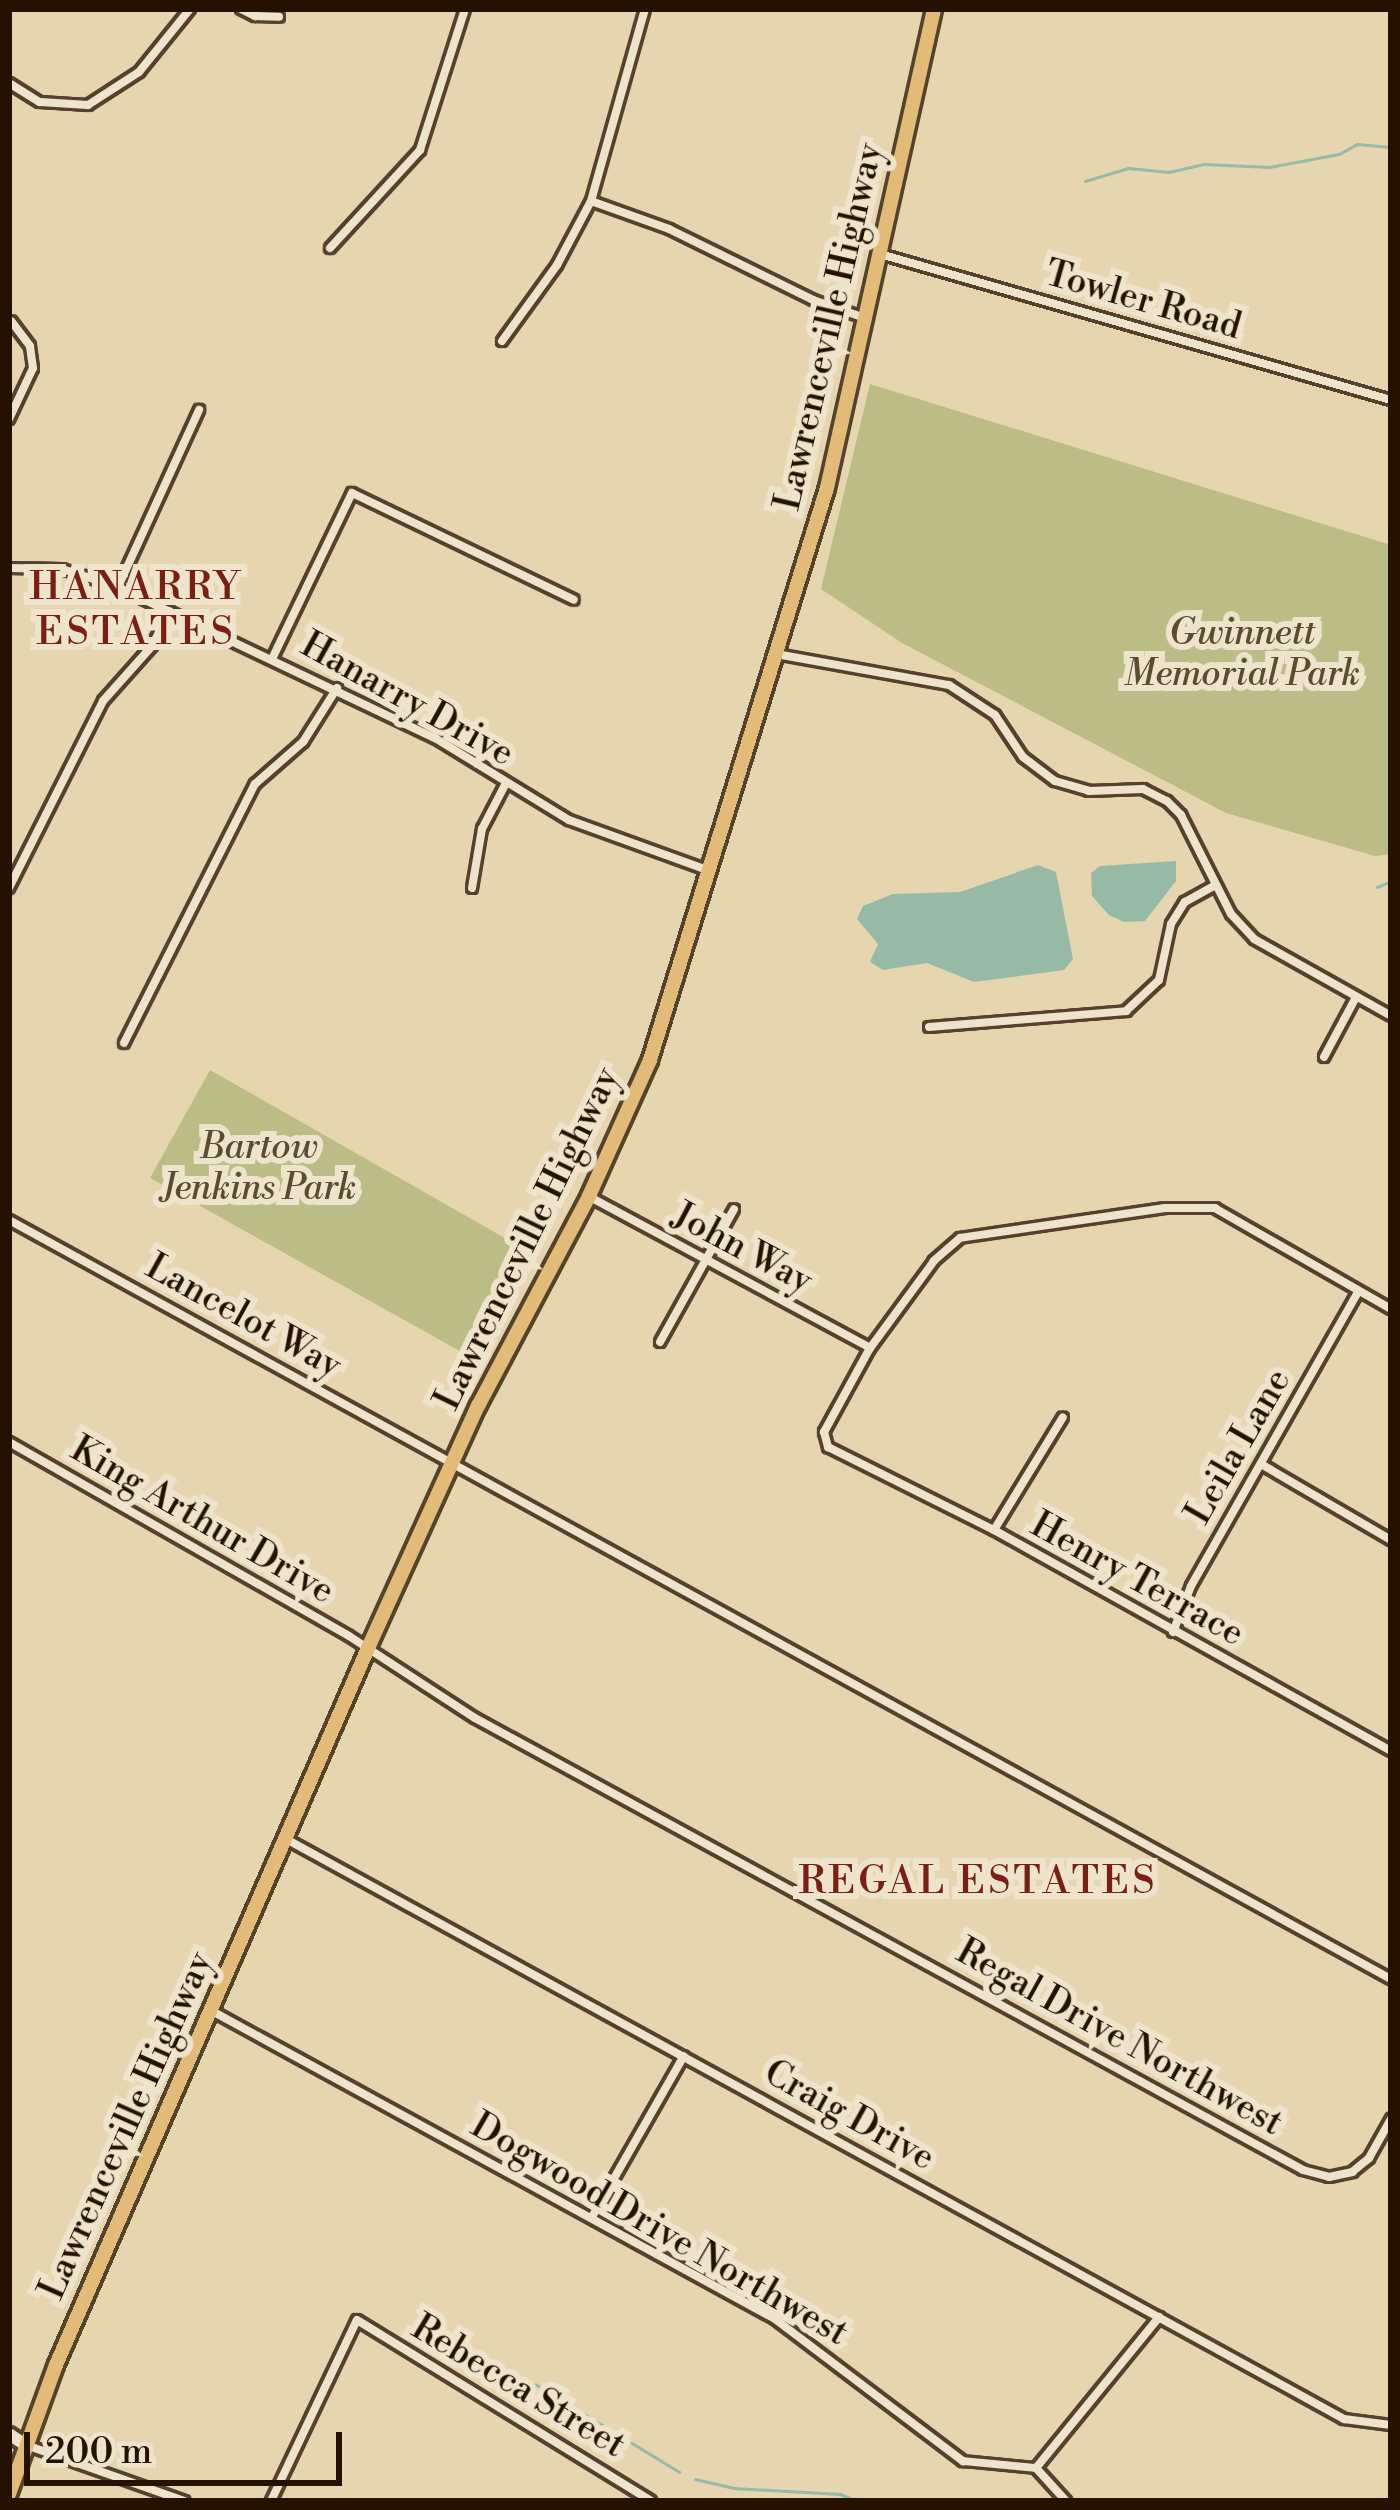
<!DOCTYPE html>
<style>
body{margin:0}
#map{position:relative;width:1400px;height:2510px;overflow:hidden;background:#e5d6af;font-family:"Libre Bodoni",serif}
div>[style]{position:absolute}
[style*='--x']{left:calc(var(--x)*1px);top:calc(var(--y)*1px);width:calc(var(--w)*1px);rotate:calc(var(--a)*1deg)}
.green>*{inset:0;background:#bcbc86}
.water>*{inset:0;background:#97baa6}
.stream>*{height:3px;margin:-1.5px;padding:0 1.5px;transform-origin:1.5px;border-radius:1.5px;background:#97baa6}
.roads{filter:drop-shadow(3px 0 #55422c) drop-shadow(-3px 0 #55422c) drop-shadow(0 3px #55422c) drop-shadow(0 -3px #55422c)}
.street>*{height:8px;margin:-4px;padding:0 4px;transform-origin:4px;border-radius:4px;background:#eee4cb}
.secondary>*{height:12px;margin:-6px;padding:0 6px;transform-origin:6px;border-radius:6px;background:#eee4cb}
.primary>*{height:14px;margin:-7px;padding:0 7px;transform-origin:7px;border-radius:7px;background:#e2bb78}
span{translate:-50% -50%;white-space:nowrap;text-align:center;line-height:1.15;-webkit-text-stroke:12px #eee4cb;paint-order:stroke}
.street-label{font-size:36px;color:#251100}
.park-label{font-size:36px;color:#5a4d2f;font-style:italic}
.neighbourhood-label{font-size:39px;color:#7a1f14;letter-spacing:3px}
.frame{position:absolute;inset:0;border:12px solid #251100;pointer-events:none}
.scale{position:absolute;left:24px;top:2432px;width:318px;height:54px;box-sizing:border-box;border:6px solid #251100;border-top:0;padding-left:15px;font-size:36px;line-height:42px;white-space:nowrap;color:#251100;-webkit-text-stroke:9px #eee4cb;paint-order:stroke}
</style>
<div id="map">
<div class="green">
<div style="clip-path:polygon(870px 384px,1391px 545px,1391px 854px,1375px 856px,1226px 813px,902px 643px,821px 589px)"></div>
<div style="clip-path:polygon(210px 1070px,531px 1253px,474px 1359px,150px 1178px)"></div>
</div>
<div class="water">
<div style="clip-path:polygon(1176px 861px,1176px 881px,1145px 921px,1124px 922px,1109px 915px,1092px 896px,1091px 873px,1100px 866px)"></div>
<div style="clip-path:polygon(1038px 865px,1056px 872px,1073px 959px,1064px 970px,974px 982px,927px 963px,883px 970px,870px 962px,878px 944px,857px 919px,863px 906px,893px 894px,960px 892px)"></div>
</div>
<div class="stream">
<div style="--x:1085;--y:181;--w:45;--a:-16.8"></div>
<div style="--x:1128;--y:168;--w:41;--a:5.6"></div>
<div style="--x:1169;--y:172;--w:36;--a:-13"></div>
<div style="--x:1204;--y:164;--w:65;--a:2.6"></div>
<div style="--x:1269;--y:167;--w:71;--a:-10.5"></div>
<div style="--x:1339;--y:154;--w:21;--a:-29"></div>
<div style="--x:1357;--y:144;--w:34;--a:5"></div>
<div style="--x:1377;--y:887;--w:15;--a:-23"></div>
<div style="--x:535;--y:2384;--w:169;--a:31.4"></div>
<div style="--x:695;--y:2479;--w:39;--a:13"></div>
<div style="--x:733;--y:2488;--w:107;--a:3.2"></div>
<div style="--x:840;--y:2494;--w:18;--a:22"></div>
</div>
<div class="roads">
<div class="street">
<div style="--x:241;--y:9;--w:16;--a:27"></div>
<div style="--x:255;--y:16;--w:24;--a:2"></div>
<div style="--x:9;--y:83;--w:36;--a:32"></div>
<div style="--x:40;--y:102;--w:48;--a:3.6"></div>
<div style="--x:88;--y:105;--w:61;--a:-32.9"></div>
<div style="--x:139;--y:72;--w:81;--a:-51"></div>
<div style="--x:591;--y:201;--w:83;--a:19.7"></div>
<div style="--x:669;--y:229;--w:161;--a:26.2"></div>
<div style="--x:813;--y:300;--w:55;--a:19.1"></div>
<div style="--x:330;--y:248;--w:133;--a:-47.4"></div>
<div style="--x:420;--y:150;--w:148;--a:-72.3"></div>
<div style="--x:880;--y:254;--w:531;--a:15.95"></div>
<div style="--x:502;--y:341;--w:94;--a:-54.1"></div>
<div style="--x:557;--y:265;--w:72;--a:-62"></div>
<div style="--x:591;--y:201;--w:199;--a:-74.3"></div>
<div style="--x:9;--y:419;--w:56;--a:-64.8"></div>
<div style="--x:33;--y:368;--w:22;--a:-98"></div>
<div style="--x:30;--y:346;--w:31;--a:-127"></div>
<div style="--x:9;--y:568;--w:53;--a:1.1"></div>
<div style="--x:62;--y:569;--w:59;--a:17.8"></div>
<div style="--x:118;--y:587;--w:351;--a:25.5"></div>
<div style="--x:435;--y:738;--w:157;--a:31.5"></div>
<div style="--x:569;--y:820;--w:147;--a:19.9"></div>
<div style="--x:118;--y:587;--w:195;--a:-65.4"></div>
<div style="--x:776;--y:654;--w:176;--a:10.2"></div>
<div style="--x:949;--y:685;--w:55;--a:33.1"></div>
<div style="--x:995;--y:715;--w:50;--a:56.3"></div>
<div style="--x:1023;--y:757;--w:40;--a:37"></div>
<div style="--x:1055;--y:781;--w:35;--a:16"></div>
<div style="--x:1089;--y:791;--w:54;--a:-2.1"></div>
<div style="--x:1143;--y:789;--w:27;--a:27"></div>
<div style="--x:1167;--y:801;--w:20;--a:45"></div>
<div style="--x:1181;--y:815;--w:111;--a:63.2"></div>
<div style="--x:1231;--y:914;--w:34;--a:47"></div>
<div style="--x:1254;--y:939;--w:157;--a:29.3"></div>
<div style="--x:273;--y:657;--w:182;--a:-64.3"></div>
<div style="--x:352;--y:493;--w:246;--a:25.7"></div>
<div style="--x:9;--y:888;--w:209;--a:-63.3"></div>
<div style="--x:103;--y:701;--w:74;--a:-48.3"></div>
<div style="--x:152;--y:646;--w:39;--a:-63"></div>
<div style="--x:472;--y:888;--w:60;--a:-80.4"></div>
<div style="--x:482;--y:829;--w:50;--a:-62.4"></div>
<div style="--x:929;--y:1027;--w:198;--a:-4.6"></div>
<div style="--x:1126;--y:1011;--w:45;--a:-43.2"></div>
<div style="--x:1159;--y:980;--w:57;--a:-77.9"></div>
<div style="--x:1171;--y:924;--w:26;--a:-58"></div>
<div style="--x:1185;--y:902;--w:35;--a:-29"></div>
<div style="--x:124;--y:1043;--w:290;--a:-63.2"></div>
<div style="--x:255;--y:784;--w:64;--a:-41.2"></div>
<div style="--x:303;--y:742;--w:64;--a:-57.8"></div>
<div style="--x:1324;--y:1057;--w:68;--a:-61.9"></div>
<div style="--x:590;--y:1197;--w:318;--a:28.3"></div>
<div style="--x:9;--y:1220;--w:1577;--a:28.78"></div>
<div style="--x:1391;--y:1309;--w:203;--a:-150.2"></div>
<div style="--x:1215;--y:1208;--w:50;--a:180"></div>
<div style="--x:1165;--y:1208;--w:207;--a:171.7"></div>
<div style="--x:960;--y:1238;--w:35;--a:139"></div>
<div style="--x:934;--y:1261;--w:108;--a:126.3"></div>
<div style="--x:870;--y:1348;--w:96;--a:118.7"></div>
<div style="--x:824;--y:1432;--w:16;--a:75"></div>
<div style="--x:828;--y:1447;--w:186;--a:26.6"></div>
<div style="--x:994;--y:1530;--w:454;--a:29.1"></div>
<div style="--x:660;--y:1342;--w:152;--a:-60.9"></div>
<div style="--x:9;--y:1442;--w:391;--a:29.7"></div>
<div style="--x:349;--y:1636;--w:150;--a:33.1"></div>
<div style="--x:475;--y:1718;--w:943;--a:28.63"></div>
<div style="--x:1303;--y:2170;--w:27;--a:15"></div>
<div style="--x:1329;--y:2177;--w:24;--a:-12"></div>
<div style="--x:1352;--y:2172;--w:22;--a:-39"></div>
<div style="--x:1369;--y:2158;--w:45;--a:-60.6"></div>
<div style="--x:1261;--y:1464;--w:151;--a:30.3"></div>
<div style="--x:994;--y:1530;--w:132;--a:-58.6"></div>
<div style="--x:1173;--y:1632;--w:49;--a:-68.6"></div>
<div style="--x:1191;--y:1586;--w:338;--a:-60.4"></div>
<div style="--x:286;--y:1839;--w:1207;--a:28.73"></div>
<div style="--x:1344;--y:2419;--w:47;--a:7.3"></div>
<div style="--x:212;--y:2011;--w:642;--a:28.68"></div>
<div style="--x:775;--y:2319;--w:236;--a:37.1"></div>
<div style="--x:963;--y:2461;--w:73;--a:5.5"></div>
<div style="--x:592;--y:2217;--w:185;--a:-60.3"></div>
<div style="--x:26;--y:2445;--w:168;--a:19.5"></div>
<div style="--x:1036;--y:2468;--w:195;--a:-50.8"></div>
<div style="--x:1036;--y:2468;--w:45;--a:47.7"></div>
<div style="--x:271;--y:2501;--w:200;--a:-64.6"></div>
<div style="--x:357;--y:2320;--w:345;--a:31.6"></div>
</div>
<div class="secondary">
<div style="--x:9;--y:2434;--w:18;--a:34"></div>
</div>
<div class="primary">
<div style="--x:9;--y:2494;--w:137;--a:-70"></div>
<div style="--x:56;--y:2365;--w:782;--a:-66.48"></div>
<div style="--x:368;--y:1648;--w:266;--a:-65.6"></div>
<div style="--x:478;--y:1406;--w:238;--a:-62.1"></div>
<div style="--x:589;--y:1196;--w:149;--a:-65.8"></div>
<div style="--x:650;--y:1060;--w:599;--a:-72.81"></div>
<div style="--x:827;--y:488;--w:491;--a:-77.4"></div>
</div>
</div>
<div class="street-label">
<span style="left:1143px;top:301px;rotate:16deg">Towler Road</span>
<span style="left:830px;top:327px;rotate:-77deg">Lawrenceville Highway</span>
<span style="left:407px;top:700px;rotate:29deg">Hanarry Drive</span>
<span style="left:528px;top:1239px;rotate:-64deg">Lawrenceville Highway</span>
<span style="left:742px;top:1249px;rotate:28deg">John Way</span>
<span style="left:243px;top:1317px;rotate:29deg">Lancelot Way</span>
<span style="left:1239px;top:1447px;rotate:-60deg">Leila Lane</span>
<span style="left:202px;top:1521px;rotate:30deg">King Arthur Drive</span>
<span style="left:1137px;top:1580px;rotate:29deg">Henry Terrace</span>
<span style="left:1119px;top:2038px;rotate:29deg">Regal Drive Northwest</span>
<span style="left:849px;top:2116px;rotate:29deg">Craig Drive</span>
<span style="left:127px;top:2126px;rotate:-66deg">Lawrenceville Highway</span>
<span style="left:659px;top:2230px;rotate:30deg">Dogwood Drive Northwest</span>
<span style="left:518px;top:2387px;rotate:31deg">Rebecca Street</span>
</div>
<div class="park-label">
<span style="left:1242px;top:654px">Gwinnett<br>Memorial Park</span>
<span style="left:259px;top:1168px">Bartow<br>Jenkins Park</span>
</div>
<div class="neighbourhood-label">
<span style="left:136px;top:611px">HANARRY<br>ESTATES</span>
<span style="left:978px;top:1882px">REGAL ESTATES</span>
</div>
<div class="frame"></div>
<div class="scale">200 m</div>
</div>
